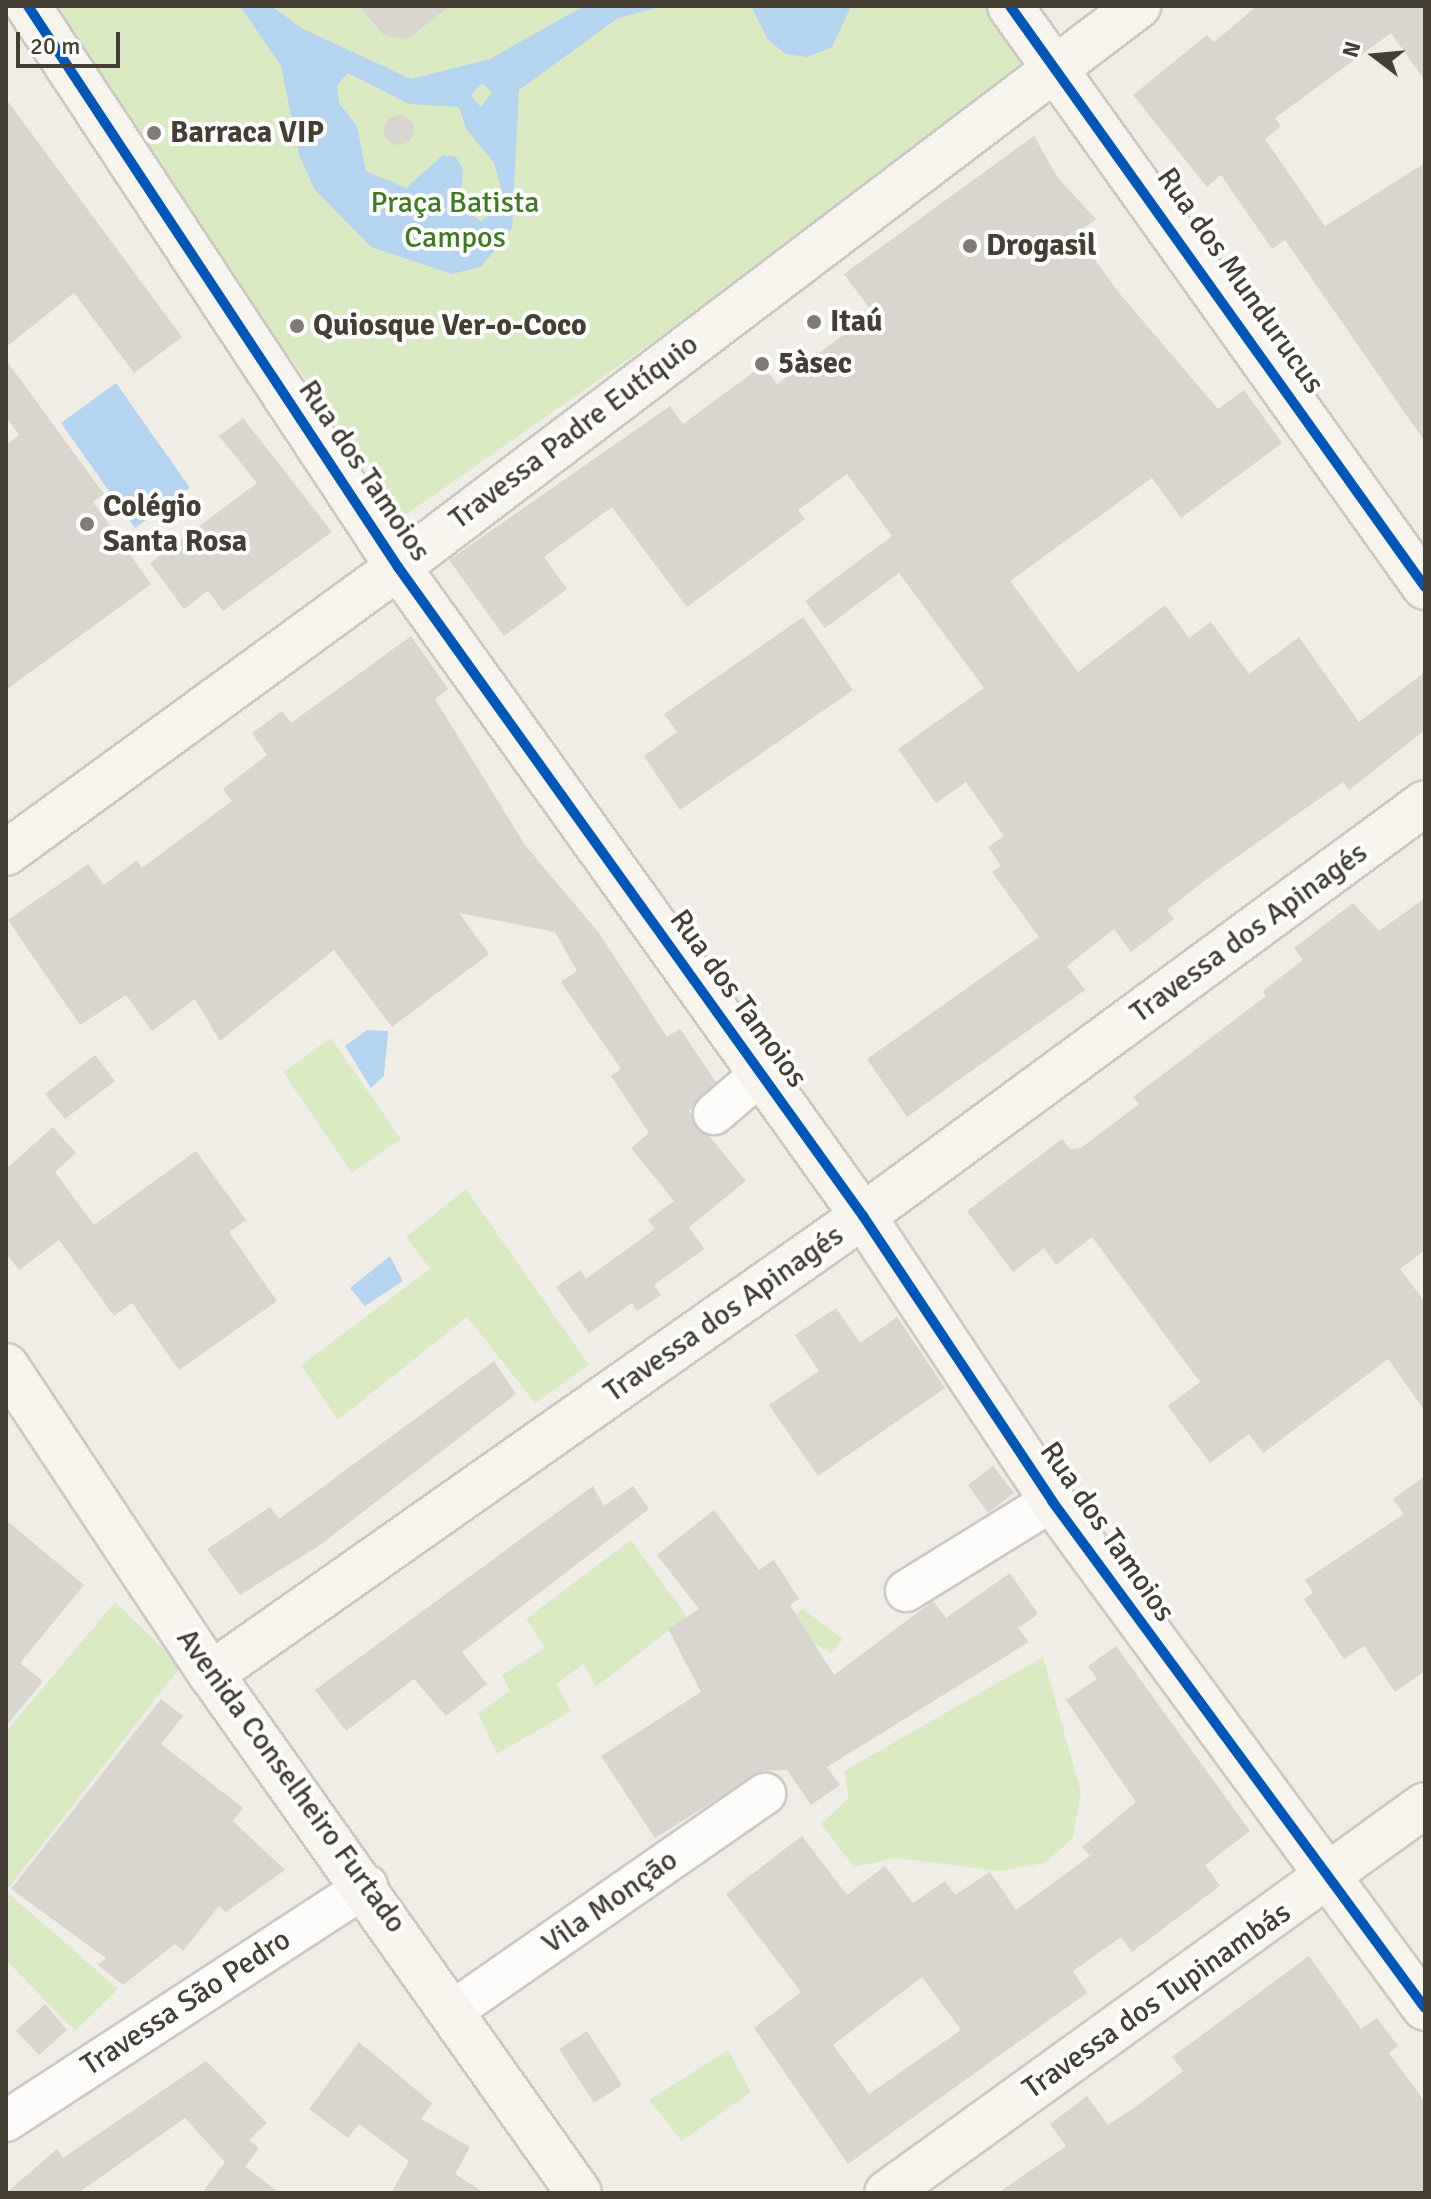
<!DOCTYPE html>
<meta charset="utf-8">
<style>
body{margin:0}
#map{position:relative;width:1431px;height:2199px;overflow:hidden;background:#f0ede6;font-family:Signika,sans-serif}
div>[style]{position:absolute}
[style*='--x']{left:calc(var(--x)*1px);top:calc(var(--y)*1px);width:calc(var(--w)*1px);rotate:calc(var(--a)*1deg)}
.green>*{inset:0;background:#daebc4}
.water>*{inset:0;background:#b4d4f0}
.building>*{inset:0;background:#d9d6cf}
.round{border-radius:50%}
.roads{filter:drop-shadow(2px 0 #ccc9c2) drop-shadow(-2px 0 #ccc9c2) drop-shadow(0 2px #ccc9c2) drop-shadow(0 -2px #ccc9c2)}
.street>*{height:40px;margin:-20px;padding:0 20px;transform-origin:20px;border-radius:20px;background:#fdfcfb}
.secondary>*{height:44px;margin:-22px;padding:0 22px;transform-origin:22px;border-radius:22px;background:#f6f4ed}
.cycleway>*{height:10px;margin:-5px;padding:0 5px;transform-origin:5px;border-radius:5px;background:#0057b8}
.dots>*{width:22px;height:22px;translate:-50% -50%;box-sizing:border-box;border:4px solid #fff;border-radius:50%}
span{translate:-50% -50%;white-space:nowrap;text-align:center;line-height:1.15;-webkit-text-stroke:8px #fff;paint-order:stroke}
.poi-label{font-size:30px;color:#453f33;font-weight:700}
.left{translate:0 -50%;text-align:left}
.park-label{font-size:30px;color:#3e7924}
.street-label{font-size:30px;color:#453f33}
.frame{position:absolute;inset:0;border:8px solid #453f33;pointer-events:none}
.north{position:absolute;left:1335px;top:16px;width:80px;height:80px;-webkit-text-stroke:6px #fff;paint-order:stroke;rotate:286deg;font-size:22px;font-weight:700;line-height:32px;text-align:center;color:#453f33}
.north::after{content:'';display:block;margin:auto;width:28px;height:36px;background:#453f33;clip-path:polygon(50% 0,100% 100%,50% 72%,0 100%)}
.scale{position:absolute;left:16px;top:32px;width:104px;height:36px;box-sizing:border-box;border:4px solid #453f33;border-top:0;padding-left:10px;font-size:24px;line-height:28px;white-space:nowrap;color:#453f33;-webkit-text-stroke:6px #fff;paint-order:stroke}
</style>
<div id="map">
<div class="green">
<div style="clip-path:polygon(38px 6px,991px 6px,1039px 72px,404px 516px)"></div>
<div style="clip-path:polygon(331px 1038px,401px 1139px,352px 1173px,283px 1072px)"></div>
<div style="clip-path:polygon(466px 1189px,589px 1365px,535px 1403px,467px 1317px,338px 1420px,301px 1365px,430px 1269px,406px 1237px)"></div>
<div style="clip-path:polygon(631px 1540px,687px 1616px,596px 1687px,584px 1664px,556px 1684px,571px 1711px,497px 1754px,478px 1713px,510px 1691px,502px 1675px,545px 1648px,526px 1619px)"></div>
<div style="clip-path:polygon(115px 1602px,181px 1666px,6px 1891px,118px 1989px,75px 2031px,6px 1960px,6px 1732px)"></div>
<div style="clip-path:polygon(803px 1609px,843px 1639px,831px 1653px,780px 1624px)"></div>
<div style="clip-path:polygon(1043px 1657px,1081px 1792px,1073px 1838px,1045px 1863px,999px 1871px,896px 1858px,854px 1867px,821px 1824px,849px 1798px,844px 1771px)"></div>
<div style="clip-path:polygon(728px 2050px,751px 2092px,682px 2141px,649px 2100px)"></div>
</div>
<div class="water">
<div style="clip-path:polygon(evenodd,240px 6px,271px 6px,301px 28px,411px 79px,490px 59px,584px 6px,663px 6px,618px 18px,519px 90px,512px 229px,481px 267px,452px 274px,371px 247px,315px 190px,299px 155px,281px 66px,240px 6px,348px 73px,409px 104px,459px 107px,466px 129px,494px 163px,501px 188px,495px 210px,481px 221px,460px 206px,463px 169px,456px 157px,443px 155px,406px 188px,366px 171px,357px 126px,339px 103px,337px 85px,348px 73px,240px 6px,482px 83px,492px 92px,481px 107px,471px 96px,482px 83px)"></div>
<div style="clip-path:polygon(751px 6px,851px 6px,832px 47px,807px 57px,786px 54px,768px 40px)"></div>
<div style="clip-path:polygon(116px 383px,190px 488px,135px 528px,61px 423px)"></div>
<div style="clip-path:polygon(367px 1030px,388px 1031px,384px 1076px,371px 1088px,345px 1046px)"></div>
<div style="clip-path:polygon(390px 1256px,403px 1281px,365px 1306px,350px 1288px)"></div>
</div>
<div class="building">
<div style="clip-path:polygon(359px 6px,450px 6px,406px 40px,383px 34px)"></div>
<div style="clip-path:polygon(1257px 6px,1425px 6px,1425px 81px,1391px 33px,1275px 118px,1281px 126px,1265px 139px,1325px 226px,1425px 163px,1425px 442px,1285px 240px,1272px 249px,1221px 175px,1207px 187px,1133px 95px,1207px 35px,1214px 42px)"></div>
<div style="clip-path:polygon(6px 99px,182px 337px,134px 373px,74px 293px,6px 347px)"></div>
<div class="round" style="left:384px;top:115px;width:30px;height:30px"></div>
<div style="clip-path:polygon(1034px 136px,1058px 178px,1096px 219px,1076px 234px,1120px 294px,1218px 409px,1244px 390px,1282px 443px,1181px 518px,1152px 478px,1010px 581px,1078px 672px,1165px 605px,1189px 638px,1211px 622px,1249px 674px,1299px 637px,1359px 722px,1425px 672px,1425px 730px,1349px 790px,1343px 782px,1217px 871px,1167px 910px,1174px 919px,1131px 952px,1114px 929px,1067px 966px,1085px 990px,907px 1117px,867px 1059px,1039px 937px,992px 872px,1001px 866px,988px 847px,1004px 836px,966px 782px,936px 803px,898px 749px,984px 688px,899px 573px,825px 628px,805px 601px,892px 536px,847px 474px,798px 510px,805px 519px,687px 607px,612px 507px,544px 557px,567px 589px,504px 636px,449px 560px,670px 406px,683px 424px,763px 365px,777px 384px,873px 313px,844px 274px)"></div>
<div style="clip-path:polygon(6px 360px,104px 494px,93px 502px,151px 584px,6px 690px,6px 445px,19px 435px,6px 417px)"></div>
<div style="clip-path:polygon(243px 418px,332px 532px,223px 611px,208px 591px,184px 609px,150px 563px,257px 483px,219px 436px)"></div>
<div style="clip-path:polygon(803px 617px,853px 690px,680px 810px,644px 756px,677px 732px,664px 714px)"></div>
<div style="clip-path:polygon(411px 636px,448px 689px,435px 699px,525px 845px,599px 933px,667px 1037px,680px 1029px,716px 1082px,689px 1111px,746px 1181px,689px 1227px,704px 1249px,654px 1285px,661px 1295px,637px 1311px,632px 1303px,589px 1333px,556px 1287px,580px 1270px,586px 1279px,655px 1229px,648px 1220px,674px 1201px,631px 1148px,649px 1133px,611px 1076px,621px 1069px,561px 982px,577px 971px,555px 932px,459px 913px,489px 954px,392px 1027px,334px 950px,220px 1041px,195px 999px,152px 1031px,126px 995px,80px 1025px,8px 920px,88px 864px,104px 885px,137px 860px,142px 868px,232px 801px,223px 789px,267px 755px,252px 733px,282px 711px,291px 723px)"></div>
<div style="clip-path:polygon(1425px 898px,1425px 1250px,1400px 1269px,1425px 1302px,1425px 1411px,1388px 1359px,1263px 1453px,1249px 1434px,1210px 1463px,1168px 1406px,1200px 1382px,1092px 1237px,1056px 1265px,1044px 1248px,1013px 1272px,967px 1211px,1062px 1139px,1070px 1149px,1081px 1148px,1139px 1104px,1133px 1097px,1266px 996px,1263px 991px,1303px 960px,1294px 948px,1353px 903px,1379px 931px)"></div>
<div style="clip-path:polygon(95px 1055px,115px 1081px,65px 1119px,45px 1094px)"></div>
<div style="clip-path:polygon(53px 1127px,76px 1153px,55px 1172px,94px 1225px,196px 1151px,246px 1220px,229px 1232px,277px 1301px,179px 1370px,132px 1303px,114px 1316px,59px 1240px,19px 1270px,6px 1253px,6px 1169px)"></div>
<div style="clip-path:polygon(836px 1308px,860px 1343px,897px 1317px,945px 1388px,818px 1476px,769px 1405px,819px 1371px,795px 1335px)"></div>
<div style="clip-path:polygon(494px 1361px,516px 1394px,320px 1545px,240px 1595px,207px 1549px,270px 1507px,279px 1519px)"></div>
<div style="clip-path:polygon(993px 1466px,1014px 1493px,988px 1513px,968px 1485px)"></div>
<div style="clip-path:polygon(1425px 1476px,1425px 1671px,1395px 1692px,1364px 1646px,1344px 1659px,1304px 1599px,1313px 1593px,1305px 1580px,1404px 1514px,1393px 1499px)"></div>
<div style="clip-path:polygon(593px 1486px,604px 1506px,633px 1486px,649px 1509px,462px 1652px,487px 1684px,446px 1716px,414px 1679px,346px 1731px,315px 1690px)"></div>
<div style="clip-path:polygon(714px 1510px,759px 1570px,774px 1560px,799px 1599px,790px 1605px,834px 1675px,933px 1601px,946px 1618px,1010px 1573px,1038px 1614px,1018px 1628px,1029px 1642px,827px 1767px,840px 1785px,811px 1805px,787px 1770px,762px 1771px,655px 1838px,601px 1756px,701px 1692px,668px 1629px,699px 1609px,657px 1555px)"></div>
<div style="clip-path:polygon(6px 1520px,84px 1585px,20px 1663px,43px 1681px,6px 1726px)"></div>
<div style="clip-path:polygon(evenodd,1116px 1646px,1250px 1831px,1205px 1865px,1220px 1886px,1132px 1952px,1121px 1937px,1073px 1971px,1087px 1993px,848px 2164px,754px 2028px,801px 1992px,726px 1894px,802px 1836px,847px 1895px,885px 1866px,913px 1903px,945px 1881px,955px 1895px,990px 1872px,1016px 1910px,1090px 1856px,1082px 1847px,1136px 1802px,1066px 1700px,1097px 1679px,1088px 1666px,1116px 1646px,922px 1977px,961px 2030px,869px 2094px,833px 2045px,922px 1977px)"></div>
<div style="clip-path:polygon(161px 1699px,183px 1716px,161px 1744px,243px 1808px,233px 1821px,285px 1870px,226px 1912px,219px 1906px,183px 1951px,175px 1944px,123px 1985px,98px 1965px,106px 1958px,11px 1889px)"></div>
<div style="clip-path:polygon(1309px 1956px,1361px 2029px,1377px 2018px,1398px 2046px,1389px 2053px,1425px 2102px,1425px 2193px,998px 2193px,1066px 2146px,1050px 2124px,1087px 2096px,1108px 2125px,1137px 2106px,1183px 2071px,1172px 2057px)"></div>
<div style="clip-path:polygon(45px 2004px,67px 2030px,39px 2055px,16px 2031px)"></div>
<div style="clip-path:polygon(587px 2031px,622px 2085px,594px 2103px,559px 2049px)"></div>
<div style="clip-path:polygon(359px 2042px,432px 2103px,421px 2119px,470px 2147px,455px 2174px,485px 2193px,391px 2193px,409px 2161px,359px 2124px,348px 2138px,309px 2109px)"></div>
<div style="clip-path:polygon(206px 2061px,267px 2123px,249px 2140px,259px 2148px,245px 2167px,280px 2193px,202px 2193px,225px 2162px,185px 2118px,78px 2193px,6px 2193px,57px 2149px,63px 2158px)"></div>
</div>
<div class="roads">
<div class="street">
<div style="--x:714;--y:1114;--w:63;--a:-40.5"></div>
<div style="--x:906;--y:1591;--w:172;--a:-31.7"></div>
<div style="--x:454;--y:2010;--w:379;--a:-34.8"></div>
<div style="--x:6;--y:2121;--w:431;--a:-33.1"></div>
</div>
<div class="secondary">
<div style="--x:28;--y:6;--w:672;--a:56.59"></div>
<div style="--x:398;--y:567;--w:798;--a:54.38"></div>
<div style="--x:863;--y:1216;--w:342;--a:56.4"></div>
<div style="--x:1052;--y:1501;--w:629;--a:53.66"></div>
<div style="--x:1010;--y:6;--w:714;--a:54.46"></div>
<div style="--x:6;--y:853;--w:485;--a:-36.1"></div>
<div style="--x:398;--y:567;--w:929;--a:-37.17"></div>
<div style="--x:6;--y:1366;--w:370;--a:56.4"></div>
<div style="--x:211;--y:1674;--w:636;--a:54.66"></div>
<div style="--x:211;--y:1674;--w:797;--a:-35.09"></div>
<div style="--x:863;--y:1216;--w:697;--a:-36.31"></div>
<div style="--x:887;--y:2193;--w:663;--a:-35.8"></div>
</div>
</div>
<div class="cycleway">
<div style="--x:28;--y:6;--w:672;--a:56.59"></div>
<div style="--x:398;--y:567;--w:798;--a:54.38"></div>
<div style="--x:863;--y:1216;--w:342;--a:56.4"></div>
<div style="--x:1052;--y:1501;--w:629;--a:53.66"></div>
<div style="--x:1010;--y:6;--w:714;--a:54.46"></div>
</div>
<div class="dots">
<div style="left:154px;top:133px;background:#817c72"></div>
<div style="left:970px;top:246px;background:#817c72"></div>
<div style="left:814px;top:322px;background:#817c72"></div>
<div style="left:297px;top:326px;background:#817c72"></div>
<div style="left:762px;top:364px;background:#817c72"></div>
<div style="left:87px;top:524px;background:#817c72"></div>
</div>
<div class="poi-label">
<span class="left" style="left:170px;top:133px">Barraca VIP</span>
<span class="left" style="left:986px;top:246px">Drogasil</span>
<span class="left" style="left:830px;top:322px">Itaú</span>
<span class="left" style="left:313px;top:326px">Quiosque Ver-o-Coco</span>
<span class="left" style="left:778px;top:364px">5àsec</span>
<span class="left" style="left:103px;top:524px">Colégio<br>Santa Rosa</span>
</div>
<div class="park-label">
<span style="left:455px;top:220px">Praça Batista<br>Campos</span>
</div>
<div class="street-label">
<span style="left:1240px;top:281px;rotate:55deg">Rua dos Mundurucus</span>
<span style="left:574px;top:432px;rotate:-37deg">Travessa Padre Eutíquio</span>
<span style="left:364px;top:471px;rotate:56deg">Rua dos Tamoios</span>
<span style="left:1249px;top:933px;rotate:-36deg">Travessa dos Apinagés</span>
<span style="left:738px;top:999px;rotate:54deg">Rua dos Tamoios</span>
<span style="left:724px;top:1314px;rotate:-35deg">Travessa dos Apinagés</span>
<span style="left:1107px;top:1532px;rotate:55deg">Rua dos Tamoios</span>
<span style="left:291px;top:1781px;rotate:54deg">Avenida Conselheiro Furtado</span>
<span style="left:610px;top:1902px;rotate:-35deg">Vila Monção</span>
<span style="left:1157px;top:2001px;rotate:-35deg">Travessa dos Tupinambás</span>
<span style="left:186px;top:2003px;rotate:-33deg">Travessa São Pedro</span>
</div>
<div class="frame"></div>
<div class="north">N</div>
<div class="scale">20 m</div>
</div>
